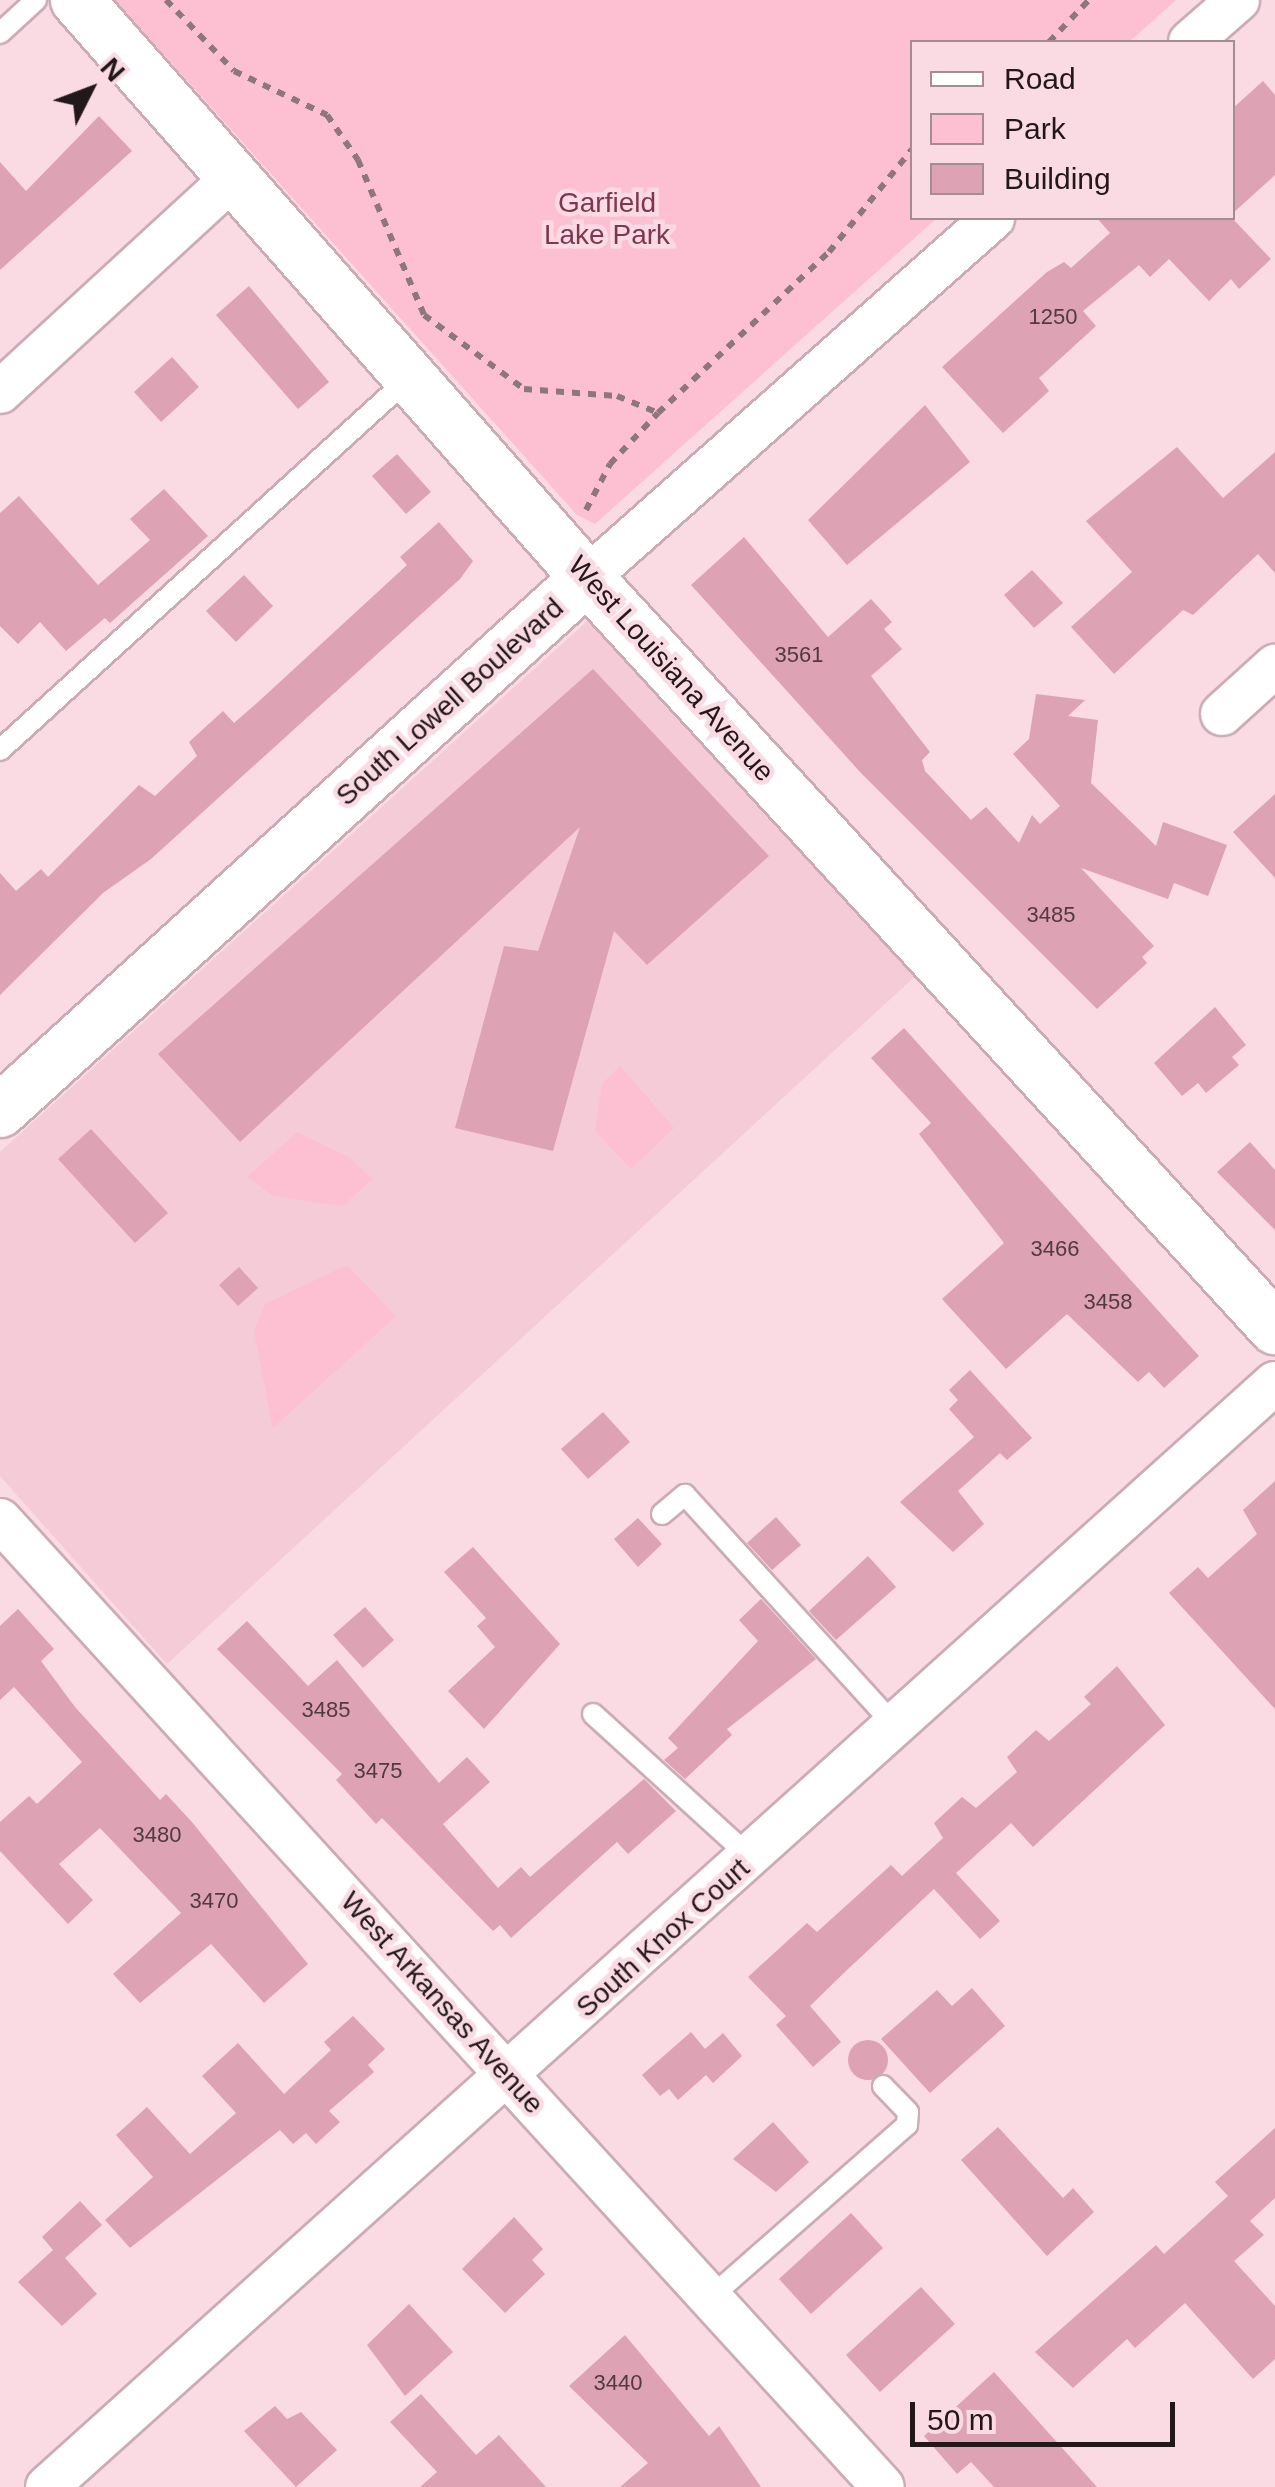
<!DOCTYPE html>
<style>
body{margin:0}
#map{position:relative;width:1275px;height:2487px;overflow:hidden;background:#fadae3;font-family:Arial,sans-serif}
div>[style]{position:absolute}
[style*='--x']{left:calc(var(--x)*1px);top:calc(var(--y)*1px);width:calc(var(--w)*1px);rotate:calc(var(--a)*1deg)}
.built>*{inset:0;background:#f4cbd7}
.green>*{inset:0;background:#fdc0d3}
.building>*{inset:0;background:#dea2b5}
.round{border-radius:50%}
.path>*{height:6px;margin-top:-3px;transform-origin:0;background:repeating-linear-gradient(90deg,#8d777d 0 8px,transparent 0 16px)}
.roads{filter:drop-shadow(2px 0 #cbacb5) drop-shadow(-2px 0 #cbacb5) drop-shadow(0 2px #cbacb5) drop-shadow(0 -2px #cbacb5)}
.service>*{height:20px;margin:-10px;padding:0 10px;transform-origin:10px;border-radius:10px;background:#fff}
.minor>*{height:42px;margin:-21px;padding:0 21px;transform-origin:21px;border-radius:21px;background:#fff}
.tertiary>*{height:52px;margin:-26px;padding:0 26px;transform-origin:26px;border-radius:26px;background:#fff}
span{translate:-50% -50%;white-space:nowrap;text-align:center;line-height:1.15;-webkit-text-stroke:9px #fadae3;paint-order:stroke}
.number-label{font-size:22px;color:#513a41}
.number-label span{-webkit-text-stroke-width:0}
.park-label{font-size:28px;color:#7e3652}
.street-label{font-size:28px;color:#22171a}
.legend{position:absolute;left:910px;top:40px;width:325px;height:180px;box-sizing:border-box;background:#fadae3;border:2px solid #a48c93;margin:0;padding:12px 18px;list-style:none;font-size:30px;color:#22171a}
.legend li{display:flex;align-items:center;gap:20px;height:50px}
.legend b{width:50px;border:2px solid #a48c93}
.north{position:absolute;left:40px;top:40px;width:100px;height:100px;-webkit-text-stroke:8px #fadae3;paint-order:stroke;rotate:48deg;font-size:28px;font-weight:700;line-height:40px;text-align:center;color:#22171a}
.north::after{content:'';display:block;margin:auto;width:35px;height:45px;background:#22171a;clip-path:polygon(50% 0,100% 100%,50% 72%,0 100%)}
.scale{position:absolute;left:910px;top:2402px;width:265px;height:45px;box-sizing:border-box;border:5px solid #22171a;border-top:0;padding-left:12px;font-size:30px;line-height:35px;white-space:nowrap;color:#22171a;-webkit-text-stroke:8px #fadae3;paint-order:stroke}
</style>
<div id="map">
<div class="built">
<div style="clip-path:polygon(593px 616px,923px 969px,167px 1664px,0 1476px,0 1152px)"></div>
</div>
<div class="green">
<div style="clip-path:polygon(115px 0,1176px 0,1129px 42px,912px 42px,912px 218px,937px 218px,595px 524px,577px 515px)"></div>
<div style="clip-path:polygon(620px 1066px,674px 1128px,631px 1169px,595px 1131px,602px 1084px)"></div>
<div style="clip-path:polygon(297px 1132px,350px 1158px,372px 1179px,343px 1206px,273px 1196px,247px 1177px)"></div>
<div style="clip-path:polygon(347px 1265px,396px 1316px,273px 1428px,254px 1331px,265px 1304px)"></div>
</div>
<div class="building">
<div style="clip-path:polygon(1263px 81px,1275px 95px,1275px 175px,1232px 214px,1232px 109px)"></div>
<div style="clip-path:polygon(99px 116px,132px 151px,0 270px,0 162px,26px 191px)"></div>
<div style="clip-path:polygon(1097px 218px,1232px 218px,1271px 259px,1239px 289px,1231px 279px,1209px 301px,1169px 259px,1150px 277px,1139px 265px,1083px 311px,1096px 326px,1039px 378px,1049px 391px,1003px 433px,942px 367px,1047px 272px,1064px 262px,1071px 268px,1110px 233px)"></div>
<div style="clip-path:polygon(249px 286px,329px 382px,298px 409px,216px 315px)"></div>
<div style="clip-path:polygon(172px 357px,199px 387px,161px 422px,134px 392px)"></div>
<div style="clip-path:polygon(925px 405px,970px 462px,847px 565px,808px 520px)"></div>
<div style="clip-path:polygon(1177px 447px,1223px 498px,1275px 452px,1275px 573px,1258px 554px,1193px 615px,1183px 610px,1114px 674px,1071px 627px,1132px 572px,1086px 521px)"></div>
<div style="clip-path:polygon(397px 454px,431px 492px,406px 514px,372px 476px)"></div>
<div style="clip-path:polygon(164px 489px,208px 536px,110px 623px,105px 618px,66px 651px,40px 622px,18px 644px,0 626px,0 513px,19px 496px,98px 585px,150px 540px,130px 519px)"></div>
<div style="clip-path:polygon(439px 522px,473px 561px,460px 579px,151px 859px,103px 893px,0 995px,0 873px,16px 891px,41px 869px,48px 877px,139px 785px,155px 796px,197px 756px,189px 742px,223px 711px,234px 723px,257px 703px,407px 565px,400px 557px)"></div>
<div style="clip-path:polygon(744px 537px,828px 637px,871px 599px,892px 622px,884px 629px,902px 649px,871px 676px,930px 752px,922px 760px,925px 771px,971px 820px,986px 807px,1019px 843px,1032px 815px,1040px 824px,1060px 806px,1013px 754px,1029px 739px,1036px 694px,1085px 700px,1068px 716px,1098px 720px,1091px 783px,1156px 846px,1163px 822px,1227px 845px,1208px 896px,1174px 883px,1168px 899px,1081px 868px,1154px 946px,1142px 957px,1147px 963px,1097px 1009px,861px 773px,691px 585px)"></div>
<div style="clip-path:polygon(1032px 570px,1063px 603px,1034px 628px,1004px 595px)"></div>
<div style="clip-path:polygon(244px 575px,273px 606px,236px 642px,206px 611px)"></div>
<div style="clip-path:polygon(593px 669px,769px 856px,647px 965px,614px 931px,553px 1151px,455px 1128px,504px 946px,538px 951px,580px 827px,240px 1142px,158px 1054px)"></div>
<div style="clip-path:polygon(1275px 794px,1275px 878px,1233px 832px)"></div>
<div style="clip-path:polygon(1215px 1007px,1246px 1045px,1232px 1057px,1239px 1065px,1206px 1093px,1198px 1083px,1182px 1096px,1154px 1063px)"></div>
<div style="clip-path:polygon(904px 1028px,1199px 1356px,1164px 1388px,1149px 1372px,1138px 1382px,1067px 1314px,1006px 1369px,942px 1299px,1004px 1243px,919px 1134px,931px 1123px,871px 1058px)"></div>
<div style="clip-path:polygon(91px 1129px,168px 1213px,135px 1243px,58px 1159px)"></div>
<div style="clip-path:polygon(1250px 1142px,1275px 1170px,1275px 1230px,1217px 1172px)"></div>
<div style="clip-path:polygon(239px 1267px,258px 1288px,238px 1306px,219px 1285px)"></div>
<div style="clip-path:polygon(970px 1370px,1032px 1438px,1007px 1460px,1000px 1453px,958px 1491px,984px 1524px,953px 1552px,900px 1502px,974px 1437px,949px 1409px,958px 1400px,949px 1390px)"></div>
<div style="clip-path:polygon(603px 1412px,630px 1442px,588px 1479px,561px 1449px)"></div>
<div style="clip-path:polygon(1275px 1481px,1275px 1709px,1169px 1593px,1198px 1567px,1208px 1578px,1257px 1534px,1243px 1510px)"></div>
<div style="clip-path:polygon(776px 1517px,801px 1545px,772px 1570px,747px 1543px)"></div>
<div style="clip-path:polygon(638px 1518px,662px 1544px,638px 1567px,614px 1539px)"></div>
<div style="clip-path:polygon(473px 1547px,560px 1644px,484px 1729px,448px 1691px,495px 1647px,477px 1626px,486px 1618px,444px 1572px)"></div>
<div style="clip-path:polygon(868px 1556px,896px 1587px,836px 1640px,809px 1611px)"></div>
<div style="clip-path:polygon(761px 1599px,816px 1659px,727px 1729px,732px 1735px,685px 1779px,664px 1760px,678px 1748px,668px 1738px,758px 1641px,739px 1620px)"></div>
<div style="clip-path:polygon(365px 1607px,394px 1640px,363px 1668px,333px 1635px)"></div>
<div style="clip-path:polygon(18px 1609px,54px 1649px,41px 1661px,75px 1707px,160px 1800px,166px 1794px,191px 1821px,308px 1964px,264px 2003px,211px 1944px,140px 2003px,113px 1974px,181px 1913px,100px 1828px,59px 1864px,93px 1900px,68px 1924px,0 1851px,0 1822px,29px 1796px,37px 1804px,82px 1762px,14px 1687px,0 1700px,0 1626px)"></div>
<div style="clip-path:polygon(247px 1621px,308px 1686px,337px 1660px,439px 1783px,467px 1757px,490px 1782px,443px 1824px,498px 1888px,521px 1867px,530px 1877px,644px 1779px,676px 1811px,628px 1854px,617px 1842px,511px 1938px,500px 1925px,493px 1931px,382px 1818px,376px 1824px,336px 1780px,342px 1774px,217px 1649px)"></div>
<div style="clip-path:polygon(1117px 1666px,1165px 1725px,1033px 1847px,1011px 1823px,956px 1873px,1000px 1921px,980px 1939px,934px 1889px,848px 1969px,810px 2006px,841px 2042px,813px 2067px,776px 2025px,786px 2016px,748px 1977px,807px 1923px,817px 1932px,891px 1865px,902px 1876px,943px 1838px,934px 1823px,962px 1797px,976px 1808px,1017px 1772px,1007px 1757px,1036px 1730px,1049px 1741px,1091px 1704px,1084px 1697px)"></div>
<div style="clip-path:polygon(972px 1988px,1005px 2026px,930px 2093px,881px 2039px,937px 1990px,952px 2006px)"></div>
<div style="clip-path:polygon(353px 2016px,385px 2049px,368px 2065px,374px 2072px,329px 2111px,340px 2122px,316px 2144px,306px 2133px,293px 2144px,280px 2130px,130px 2248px,105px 2220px,153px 2177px,116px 2135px,147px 2107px,190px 2154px,236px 2113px,202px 2076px,238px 2043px,284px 2094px,331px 2050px,324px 2042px)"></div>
<div style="clip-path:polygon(691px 2032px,705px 2049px,723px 2033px,742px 2056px,713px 2083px,706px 2075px,678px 2100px,669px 2089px,660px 2096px,642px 2075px)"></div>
<div class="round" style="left:848px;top:2040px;width:40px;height:40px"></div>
<div style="clip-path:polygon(773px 2122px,809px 2162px,776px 2192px,733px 2159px)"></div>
<div style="clip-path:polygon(998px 2127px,1063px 2198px,1073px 2188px,1094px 2212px,1047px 2256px,961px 2160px)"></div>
<div style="clip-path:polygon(1275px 2128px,1275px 2198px,1250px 2221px,1264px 2235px,1234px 2261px,1275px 2306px,1275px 2359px,1253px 2379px,1185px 2303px,1135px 2348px,1127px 2339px,1073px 2388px,1035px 2352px,1156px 2245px,1164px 2254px,1228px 2196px,1215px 2182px)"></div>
<div style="clip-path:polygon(80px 2201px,102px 2225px,65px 2258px,97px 2294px,62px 2326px,18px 2282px,53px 2250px,42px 2237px)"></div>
<div style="clip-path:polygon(851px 2213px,883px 2248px,811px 2314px,779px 2279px)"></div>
<div style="clip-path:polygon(514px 2217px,543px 2249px,532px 2260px,545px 2274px,505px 2313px,462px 2269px)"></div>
<div style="clip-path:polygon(921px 2287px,955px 2324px,880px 2392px,846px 2355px)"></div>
<div style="clip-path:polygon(409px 2304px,453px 2352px,405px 2396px,367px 2345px)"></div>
<div style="clip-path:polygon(625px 2335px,709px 2436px,719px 2426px,761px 2487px,620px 2487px,648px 2463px,569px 2386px)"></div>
<div style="clip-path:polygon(994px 2372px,1097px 2487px,994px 2487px,971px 2462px,957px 2474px,924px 2436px)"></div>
<div style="clip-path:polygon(421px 2394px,476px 2455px,499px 2435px,546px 2487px,420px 2487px,437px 2472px,390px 2422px)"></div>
<div style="clip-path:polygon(275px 2406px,287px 2419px,301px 2412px,337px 2450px,296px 2487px,244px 2431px)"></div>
</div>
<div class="path">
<div style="--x:166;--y:0;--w:98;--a:46.2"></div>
<div style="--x:234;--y:71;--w:103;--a:25.3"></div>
<div style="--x:327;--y:115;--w:55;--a:55.4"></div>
<div style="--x:358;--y:160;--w:168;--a:66.9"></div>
<div style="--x:424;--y:315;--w:124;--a:36.5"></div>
<div style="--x:524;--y:389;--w:93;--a:4.3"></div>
<div style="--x:617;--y:396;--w:44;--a:22.5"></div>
<div style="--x:658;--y:413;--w:235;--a:-43.3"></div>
<div style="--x:829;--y:252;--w:132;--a:-51.1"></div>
<div style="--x:1049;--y:42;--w:58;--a:-46.4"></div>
<div style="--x:586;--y:510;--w:52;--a:-62.4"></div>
<div style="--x:610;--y:464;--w:70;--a:-46.7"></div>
</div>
<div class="roads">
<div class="service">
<div style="--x:0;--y:33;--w:49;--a:-42.5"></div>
<div style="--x:0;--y:750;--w:551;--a:-42.28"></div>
<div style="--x:662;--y:1514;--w:30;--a:-40"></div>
<div style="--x:685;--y:1495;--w:314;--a:47.7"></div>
<div style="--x:593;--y:1714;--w:214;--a:42.3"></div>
<div style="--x:711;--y:2297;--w:261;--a:-41.3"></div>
<div style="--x:907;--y:2125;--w:13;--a:-86"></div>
<div style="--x:908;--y:2112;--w:36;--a:-134"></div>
</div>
<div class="minor">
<div style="--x:1190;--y:42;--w:64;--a:-41.2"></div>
<div style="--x:0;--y:392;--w:316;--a:-42.6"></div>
<div style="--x:587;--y:578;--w:543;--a:-41.56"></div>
<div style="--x:1222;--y:714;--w:72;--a:-42.2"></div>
<div style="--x:0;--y:1520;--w:1309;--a:47.6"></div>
<div style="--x:47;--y:2487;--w:1651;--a:-41.96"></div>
</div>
<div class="tertiary">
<div style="--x:77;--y:0;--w:771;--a:48.58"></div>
<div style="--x:587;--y:578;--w:1018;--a:47.47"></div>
<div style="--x:0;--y:1111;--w:793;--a:-42.24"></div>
</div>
</div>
<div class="number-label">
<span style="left:1053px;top:317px">1250</span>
<span style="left:799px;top:655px">3561</span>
<span style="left:1051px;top:915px">3485</span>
<span style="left:1055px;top:1249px">3466</span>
<span style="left:1108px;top:1302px">3458</span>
<span style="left:326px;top:1710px">3485</span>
<span style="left:378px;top:1771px">3475</span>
<span style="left:157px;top:1835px">3480</span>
<span style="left:214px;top:1901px">3470</span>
<span style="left:618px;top:2383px">3440</span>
</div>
<div class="park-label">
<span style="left:607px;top:219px">Garfield<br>Lake Park</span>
</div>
<div class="street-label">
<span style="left:671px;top:669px;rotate:48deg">West Louisiana Avenue</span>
<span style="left:450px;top:702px;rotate:-42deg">South Lowell Boulevard</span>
<span style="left:663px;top:1938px;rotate:-42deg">South Knox Court</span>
<span style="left:442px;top:2003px;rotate:48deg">West Arkansas Avenue</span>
</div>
<ul class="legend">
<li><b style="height:12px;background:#fff"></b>Road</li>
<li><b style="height:28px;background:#fdc0d3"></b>Park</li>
<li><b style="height:28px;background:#dea2b5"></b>Building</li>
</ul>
<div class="north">N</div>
<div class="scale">50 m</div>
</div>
